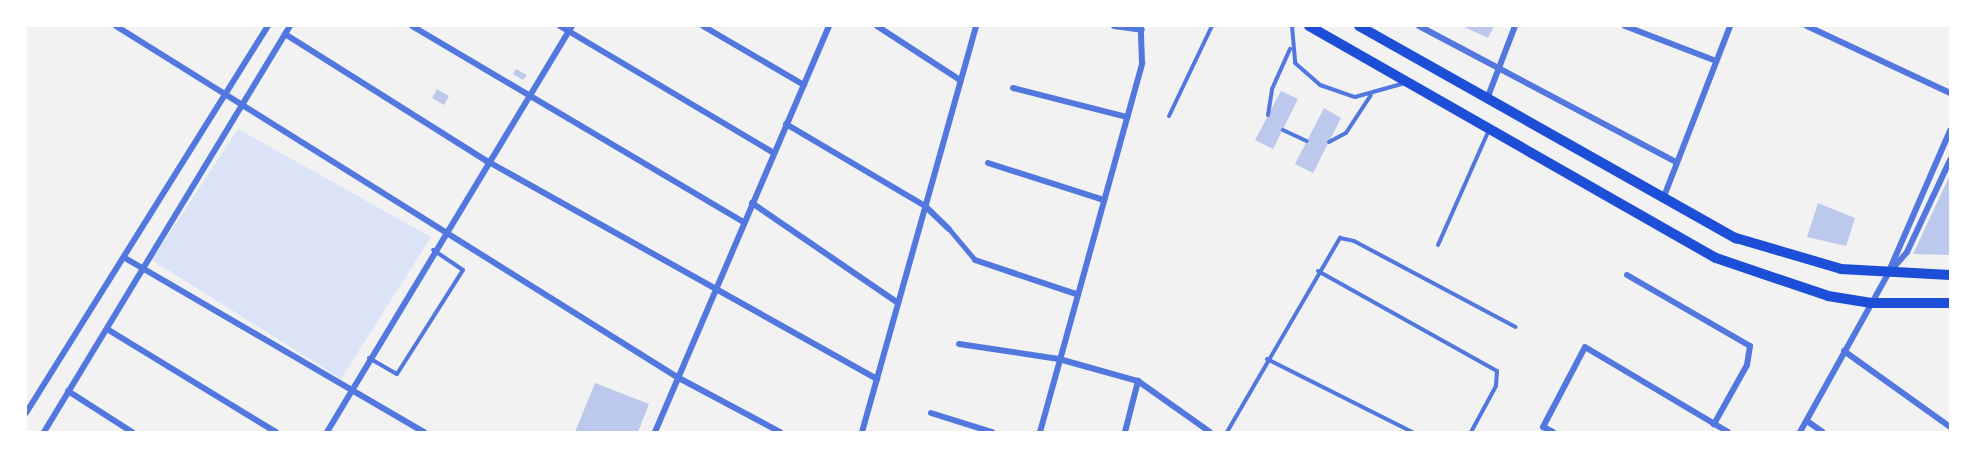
<!DOCTYPE html>
<style>
body{margin:0}
#map{position:relative;width:1976px;height:458px;overflow:hidden;background:#f2f2f2;font-family:"DejaVu Sans",sans-serif}
div>[style]{position:absolute}
[style*='--x']{left:calc(var(--x)*1px);top:calc(var(--y)*1px);width:calc(var(--w)*1px);rotate:calc(var(--a)*1deg)}
.green>*{inset:0;background:#dbe4f7}
.building>*{inset:0;background:#bdc9ec}
.service>*{height:4px;margin:-2px;padding:0 2px;transform-origin:2px;border-radius:2px;background:#5277de}
.pedestrian>*{height:5px;margin:-2.5px;padding:0 2.5px;transform-origin:2.5px;border-radius:2.5px;background:#5277de}
.minor>*{height:6px;margin:-3px;padding:0 3px;transform-origin:3px;border-radius:3px;background:#5277de}
.secondary>*{height:10px;margin:-5px;padding:0 5px;transform-origin:5px;border-radius:5px;background:#1d4ed8}
span{translate:-50% -50%;white-space:nowrap;text-align:center;line-height:1.15;-webkit-text-stroke:5px #fff;paint-order:stroke}
.frame{position:absolute;inset:0;border:27px solid #fff;pointer-events:none}
</style>
<div id="map">
<div class="green">
<div style="clip-path:polygon(238px 129px,431px 237px,341px 379px,152px 260px)"></div>
</div>
<div class="building">
<div style="clip-path:polygon(1462px 26px,1494px 26px,1488px 38px)"></div>
<div style="clip-path:polygon(516px 69px,527px 75px,523px 80px,513px 74px)"></div>
<div style="clip-path:polygon(437px 89px,449px 96px,444px 105px,432px 98px)"></div>
<div style="clip-path:polygon(1281px 91px,1298px 99px,1273px 149px,1255px 140px)"></div>
<div style="clip-path:polygon(1324px 108px,1341px 118px,1313px 173px,1295px 164px)"></div>
<div style="clip-path:polygon(1950px 175px,1950px 255px,1913px 254px)"></div>
<div style="clip-path:polygon(1818px 203px,1855px 218px,1846px 246px,1807px 237px)"></div>
<div style="clip-path:polygon(595px 383px,649px 404px,638px 432px,575px 432px)"></div>
</div>
<div class="service">
<div style="--x:1292;--y:26;--w:37;--a:85"></div>
<div style="--x:1295;--y:63;--w:33;--a:41"></div>
<div style="--x:1320;--y:85;--w:37;--a:19"></div>
<div style="--x:1355;--y:97;--w:52;--a:-15.6"></div>
<div style="--x:1268;--y:115;--w:26;--a:-81"></div>
<div style="--x:1272;--y:89;--w:44;--a:-65.8"></div>
<div style="--x:1169;--y:116;--w:100;--a:-64.5"></div>
<div style="--x:1283;--y:130;--w:26;--a:25"></div>
<div style="--x:1329;--y:142;--w:19;--a:-28"></div>
<div style="--x:1346;--y:133;--w:45;--a:-56.7"></div>
<div style="--x:1438;--y:245;--w:126;--a:-66.1"></div>
<div style="--x:1318;--y:271;--w:205;--a:29.2"></div>
<div style="--x:1497;--y:371;--w:15;--a:94"></div>
<div style="--x:1496;--y:386;--w:52;--a:118.5"></div>
<div style="--x:369;--y:358;--w:32;--a:30"></div>
<div style="--x:397;--y:374;--w:123;--a:-57.6"></div>
<div style="--x:463;--y:270;--w:36;--a:-146"></div>
<div style="--x:1267;--y:359;--w:162;--a:26.7"></div>
<div style="--x:1227;--y:432;--w:225;--a:-59.8"></div>
<div style="--x:1340;--y:238;--w:14;--a:12"></div>
<div style="--x:1354;--y:241;--w:183;--a:28"></div>
</div>
<div class="pedestrian">
<div style="--x:949;--y:229;--w:40;--a:50"></div>
</div>
<div class="minor">
<div style="--x:116;--y:26;--w:662;--a:32.03"></div>
<div style="--x:677;--y:377;--w:117;--a:28.1"></div>
<div style="--x:412;--y:26;--w:386;--a:30.6"></div>
<div style="--x:560;--y:26;--w:249;--a:30.7"></div>
<div style="--x:703;--y:26;--w:117;--a:30.3"></div>
<div style="--x:877;--y:26;--w:99;--a:33"></div>
<div style="--x:1114;--y:26;--w:28;--a:8"></div>
<div style="--x:1419;--y:26;--w:291;--a:27.9"></div>
<div style="--x:1625;--y:26;--w:97;--a:21"></div>
<div style="--x:1807;--y:26;--w:158;--a:25.1"></div>
<div style="--x:285;--y:34;--w:239;--a:32.2"></div>
<div style="--x:487;--y:161;--w:447;--a:29.2"></div>
<div style="--x:1013;--y:88;--w:118;--a:14.3"></div>
<div style="--x:1487;--y:99;--w:78;--a:-69"></div>
<div style="--x:786;--y:124;--w:161;--a:30.5"></div>
<div style="--x:925;--y:206;--w:33;--a:44"></div>
<div style="--x:988;--y:163;--w:122;--a:17.7"></div>
<div style="--x:1663;--y:199;--w:186;--a:-68.8"></div>
<div style="--x:752;--y:203;--w:177;--a:34.4"></div>
<div style="--x:125;--y:258;--w:346;--a:30.2"></div>
<div style="--x:975;--y:260;--w:107;--a:18.6"></div>
<div style="--x:1889;--y:271;--w:153;--a:-66.5"></div>
<div style="--x:1627;--y:275;--w:142;--a:30"></div>
<div style="--x:1750;--y:346;--w:19;--a:99"></div>
<div style="--x:1747;--y:365;--w:68;--a:119.2"></div>
<div style="--x:107;--y:329;--w:198;--a:31.4"></div>
<div style="--x:959;--y:344;--w:101;--a:8.5"></div>
<div style="--x:1059;--y:359;--w:82;--a:15.6"></div>
<div style="--x:1138;--y:381;--w:88;--a:35.3"></div>
<div style="--x:1844;--y:351;--w:130;--a:35.6"></div>
<div style="--x:68;--y:391;--w:76;--a:32.6"></div>
<div style="--x:26;--y:413;--w:456;--a:-58"></div>
<div style="--x:931;--y:413;--w:64;--a:17.3"></div>
<div style="--x:1807;--y:421;--w:19;--a:35"></div>
<div style="--x:44;--y:432;--w:475;--a:-58.8"></div>
<div style="--x:327;--y:432;--w:474;--a:-58.9"></div>
<div style="--x:655;--y:432;--w:442;--a:-66.8"></div>
<div style="--x:862;--y:432;--w:422;--a:-74.3"></div>
<div style="--x:1040;--y:432;--w:383;--a:-74.5"></div>
<div style="--x:1142;--y:63;--w:37;--a:-92"></div>
<div style="--x:1125;--y:432;--w:53;--a:-75.7"></div>
<div style="--x:1553;--y:432;--w:11;--a:-153"></div>
<div style="--x:1543;--y:427;--w:90;--a:-62.3"></div>
<div style="--x:1585;--y:347;--w:166;--a:30.7"></div>
<div style="--x:1800;--y:432;--w:181;--a:-60.9"></div>
<div style="--x:1888;--y:274;--w:29;--a:-49"></div>
<div style="--x:1907;--y:252;--w:102;--a:-64.9"></div>
</div>
<div class="secondary">
<div style="--x:1309;--y:26;--w:468;--a:29.7"></div>
<div style="--x:1716;--y:258;--w:118;--a:18.7"></div>
<div style="--x:1828;--y:296;--w:44;--a:9.2"></div>
<div style="--x:1871;--y:303;--w:79;--a:0"></div>
<div style="--x:1359;--y:26;--w:433;--a:29.4"></div>
<div style="--x:1736;--y:238;--w:109;--a:16.4"></div>
<div style="--x:1841;--y:269;--w:109;--a:3.2"></div>
</div>
<div class="frame"></div>
</div>
